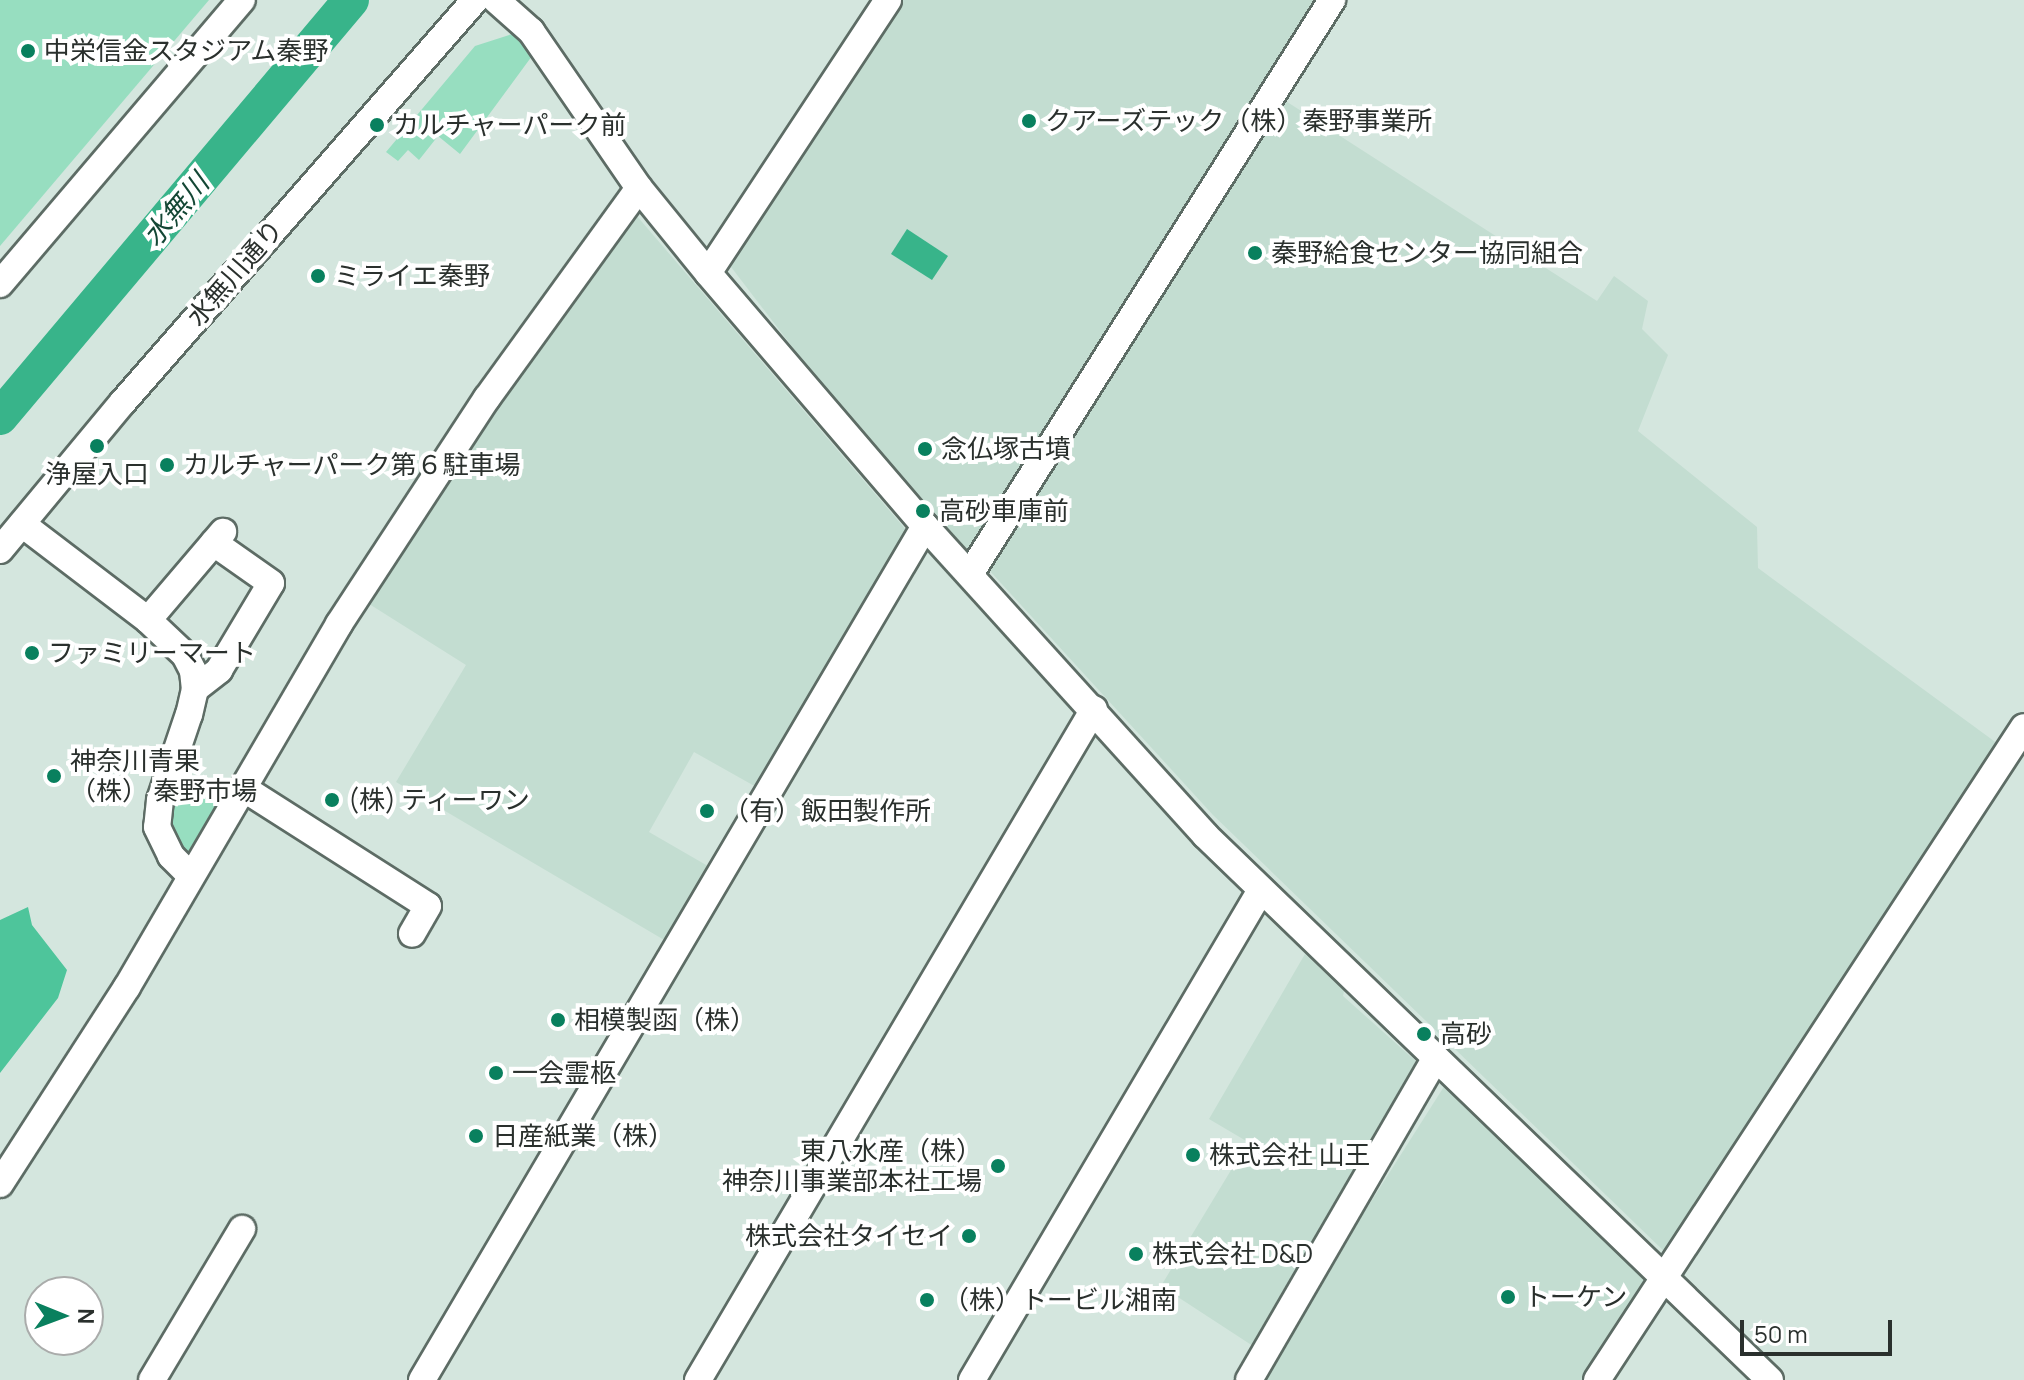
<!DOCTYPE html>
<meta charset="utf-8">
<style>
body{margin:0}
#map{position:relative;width:2024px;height:1380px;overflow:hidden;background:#d4e6de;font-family:Manrope,"Noto Sans JP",sans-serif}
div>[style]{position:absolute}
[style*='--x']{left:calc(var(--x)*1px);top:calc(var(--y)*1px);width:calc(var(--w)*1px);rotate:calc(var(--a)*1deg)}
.built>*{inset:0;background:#c3ddd1}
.green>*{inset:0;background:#97dec0}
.forest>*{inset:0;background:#4ec59b}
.water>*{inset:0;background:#38b48a}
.river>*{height:36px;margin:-18px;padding:0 18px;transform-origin:18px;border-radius:18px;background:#38b48a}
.roads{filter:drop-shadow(2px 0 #5d6c65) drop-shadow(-2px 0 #5d6c65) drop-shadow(0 2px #5d6c65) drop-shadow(0 -2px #5d6c65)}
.minor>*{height:26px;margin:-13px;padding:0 13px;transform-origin:13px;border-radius:13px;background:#fff}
.dots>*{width:22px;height:22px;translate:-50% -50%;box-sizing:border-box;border:4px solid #fff;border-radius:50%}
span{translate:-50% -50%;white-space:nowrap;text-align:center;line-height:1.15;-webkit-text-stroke:8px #fff;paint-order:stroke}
.poi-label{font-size:26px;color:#2a302d}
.left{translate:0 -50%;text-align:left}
.right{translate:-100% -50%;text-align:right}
.street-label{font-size:26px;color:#2a302d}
.water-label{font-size:28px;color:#144735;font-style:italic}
.north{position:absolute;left:24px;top:1276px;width:80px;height:80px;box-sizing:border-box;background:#fff;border:2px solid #aaacab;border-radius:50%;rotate:91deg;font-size:22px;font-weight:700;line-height:32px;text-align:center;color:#2a302d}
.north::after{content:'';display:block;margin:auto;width:28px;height:36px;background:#09805e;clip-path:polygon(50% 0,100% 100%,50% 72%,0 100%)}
.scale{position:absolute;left:1740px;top:1320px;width:152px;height:36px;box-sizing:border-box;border:4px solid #2a302d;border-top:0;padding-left:10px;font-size:24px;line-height:28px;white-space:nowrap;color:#2a302d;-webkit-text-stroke:6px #fff;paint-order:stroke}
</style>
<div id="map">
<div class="built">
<div style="clip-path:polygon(896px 0,1324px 0,973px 557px,820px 383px,728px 263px)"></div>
<div style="clip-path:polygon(1281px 98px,1597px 301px,1614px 276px,1648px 301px,1642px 329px,1668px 355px,1638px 431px,1757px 527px,1758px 568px,1998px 744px,1669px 1256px,1213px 815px,989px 570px)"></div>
<div style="clip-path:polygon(636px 215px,907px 531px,758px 788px,694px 752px,649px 832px,713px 869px,671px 944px,396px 782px,466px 665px,366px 602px,491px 411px)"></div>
<div style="clip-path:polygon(1305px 954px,1344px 991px,1343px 996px,1419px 1064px,1256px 1348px,1161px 1286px,1248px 1142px,1209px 1119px)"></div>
<div style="clip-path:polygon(1445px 1085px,1652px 1282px,1588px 1380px,1258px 1380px)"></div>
</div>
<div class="green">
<div style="clip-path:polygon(0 0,209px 0,0 246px)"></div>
<div style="clip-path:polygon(515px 33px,532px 56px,460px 154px,438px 136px,419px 160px,408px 150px,398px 161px,386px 152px,475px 46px)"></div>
<div style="clip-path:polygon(181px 775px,227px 798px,191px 856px,186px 855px,177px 843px,171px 826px,169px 811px)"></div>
</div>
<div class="forest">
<div style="clip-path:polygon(28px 907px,32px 925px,67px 970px,58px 998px,0 1073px,0 920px)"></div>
</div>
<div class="water">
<div style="clip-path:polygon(907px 229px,948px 256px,932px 280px,891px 254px)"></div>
</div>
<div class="river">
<div style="--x:0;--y:417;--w:545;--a:-49.91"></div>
</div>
<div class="roads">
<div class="minor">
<div style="--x:496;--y:0;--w:47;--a:41.5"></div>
<div style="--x:531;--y:31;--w:191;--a:55.5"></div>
<div style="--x:639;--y:188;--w:109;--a:50.9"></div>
<div style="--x:708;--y:273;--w:333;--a:49.4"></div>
<div style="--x:925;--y:526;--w:417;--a:47.8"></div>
<div style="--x:1205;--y:835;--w:785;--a:43.97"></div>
<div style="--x:708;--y:273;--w:327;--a:-56.6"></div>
<div style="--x:0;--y:284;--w:373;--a:-49.6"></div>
<div style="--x:22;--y:524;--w:158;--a:37.3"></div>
<div style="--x:148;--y:620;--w:51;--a:43.4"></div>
<div style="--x:185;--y:655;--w:18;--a:63"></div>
<div style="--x:193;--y:671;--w:18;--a:84"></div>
<div style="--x:195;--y:689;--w:26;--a:103"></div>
<div style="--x:189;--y:714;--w:91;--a:108.6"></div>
<div style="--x:160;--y:800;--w:27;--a:96"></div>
<div style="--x:157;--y:827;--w:32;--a:64"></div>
<div style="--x:171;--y:856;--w:28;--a:45"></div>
<div style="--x:0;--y:550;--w:192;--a:-50.3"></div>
<div style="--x:123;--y:402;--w:534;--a:-48.79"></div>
<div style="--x:970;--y:574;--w:679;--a:-57.76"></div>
<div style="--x:148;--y:620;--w:116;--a:-49.6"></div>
<div style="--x:195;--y:689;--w:31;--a:-38"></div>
<div style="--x:219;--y:670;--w:101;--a:-59.1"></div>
<div style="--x:271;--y:583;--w:70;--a:-144.9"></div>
<div style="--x:243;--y:788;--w:219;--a:32.5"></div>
<div style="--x:428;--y:906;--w:32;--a:120"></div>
<div style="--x:0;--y:1184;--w:234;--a:-57.2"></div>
<div style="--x:127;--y:987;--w:420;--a:-59.7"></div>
<div style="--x:339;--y:624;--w:270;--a:-56.8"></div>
<div style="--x:487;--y:398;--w:259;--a:-54.1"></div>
<div style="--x:152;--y:1380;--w:176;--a:-59.2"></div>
<div style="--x:422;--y:1380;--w:991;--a:-59.5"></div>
<div style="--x:698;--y:1380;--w:779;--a:-59.45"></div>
<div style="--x:972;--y:1380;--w:569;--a:-59.47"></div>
<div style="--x:1249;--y:1380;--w:372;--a:-59.9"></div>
<div style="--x:1597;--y:1380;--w:780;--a:-56.82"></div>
</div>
</div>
<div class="dots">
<div style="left:28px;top:51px;background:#09805e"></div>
<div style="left:1029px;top:121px;background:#09805e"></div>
<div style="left:377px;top:125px;background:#09805e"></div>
<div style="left:1255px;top:253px;background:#09805e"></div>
<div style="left:318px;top:276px;background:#09805e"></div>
<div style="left:97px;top:446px;background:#09805e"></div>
<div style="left:925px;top:449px;background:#09805e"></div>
<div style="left:167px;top:465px;background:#09805e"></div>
<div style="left:923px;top:511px;background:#09805e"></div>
<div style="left:32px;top:653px;background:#09805e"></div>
<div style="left:54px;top:776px;background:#09805e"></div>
<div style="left:332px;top:800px;background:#09805e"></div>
<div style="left:707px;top:811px;background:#09805e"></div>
<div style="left:558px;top:1020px;background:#09805e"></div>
<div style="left:1424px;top:1034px;background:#09805e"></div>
<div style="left:496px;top:1073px;background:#09805e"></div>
<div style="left:476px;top:1136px;background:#09805e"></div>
<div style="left:1193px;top:1155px;background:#09805e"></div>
<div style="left:998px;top:1166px;background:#09805e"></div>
<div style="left:969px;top:1236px;background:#09805e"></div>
<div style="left:1136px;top:1254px;background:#09805e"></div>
<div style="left:1508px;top:1297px;background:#09805e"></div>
<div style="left:927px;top:1300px;background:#09805e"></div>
</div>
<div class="poi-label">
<span class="left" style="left:44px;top:51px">中栄信金スタジアム秦野</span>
<span class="left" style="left:1045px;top:121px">クアーズテック（株）秦野事業所</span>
<span class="left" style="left:393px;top:125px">カルチャーパーク前</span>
<span class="left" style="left:1271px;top:253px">秦野給食センター協同組合</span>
<span class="left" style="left:334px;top:276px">ミライエ秦野</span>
<span class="left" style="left:941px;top:449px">念仏塚古墳</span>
<span class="left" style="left:183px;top:465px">カルチャーパーク第６駐車場</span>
<span style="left:97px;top:474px">浄屋入口</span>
<span class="left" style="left:939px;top:511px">高砂車庫前</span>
<span class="left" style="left:48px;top:653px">ファミリーマート</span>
<span class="left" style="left:70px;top:776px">神奈川青果<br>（株） 秦野市場</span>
<span class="left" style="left:348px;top:800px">(株) ティーワン</span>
<span class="left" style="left:723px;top:811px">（有）飯田製作所</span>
<span class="left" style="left:574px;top:1020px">相模製函（株）</span>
<span class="left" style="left:1440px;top:1034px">高砂</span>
<span class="left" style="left:512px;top:1073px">一会霊柩</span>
<span class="left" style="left:492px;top:1136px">日産紙業（株）</span>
<span class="right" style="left:982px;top:1166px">東八水産（株）<br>神奈川事業部本社工場</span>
<span class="left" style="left:1209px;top:1155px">株式会社 山王</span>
<span class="right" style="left:953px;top:1236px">株式会社タイセイ</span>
<span class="left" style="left:1152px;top:1254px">株式会社 D&amp;D</span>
<span class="left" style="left:1524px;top:1297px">トーケン</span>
<span class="left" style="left:943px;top:1300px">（株）トービル湘南</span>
</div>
<div class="street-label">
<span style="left:235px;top:273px;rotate:-49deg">水無川通り</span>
</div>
<div class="water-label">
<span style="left:175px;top:209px;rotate:-50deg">水無川</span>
</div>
<div class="north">N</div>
<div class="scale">50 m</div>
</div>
